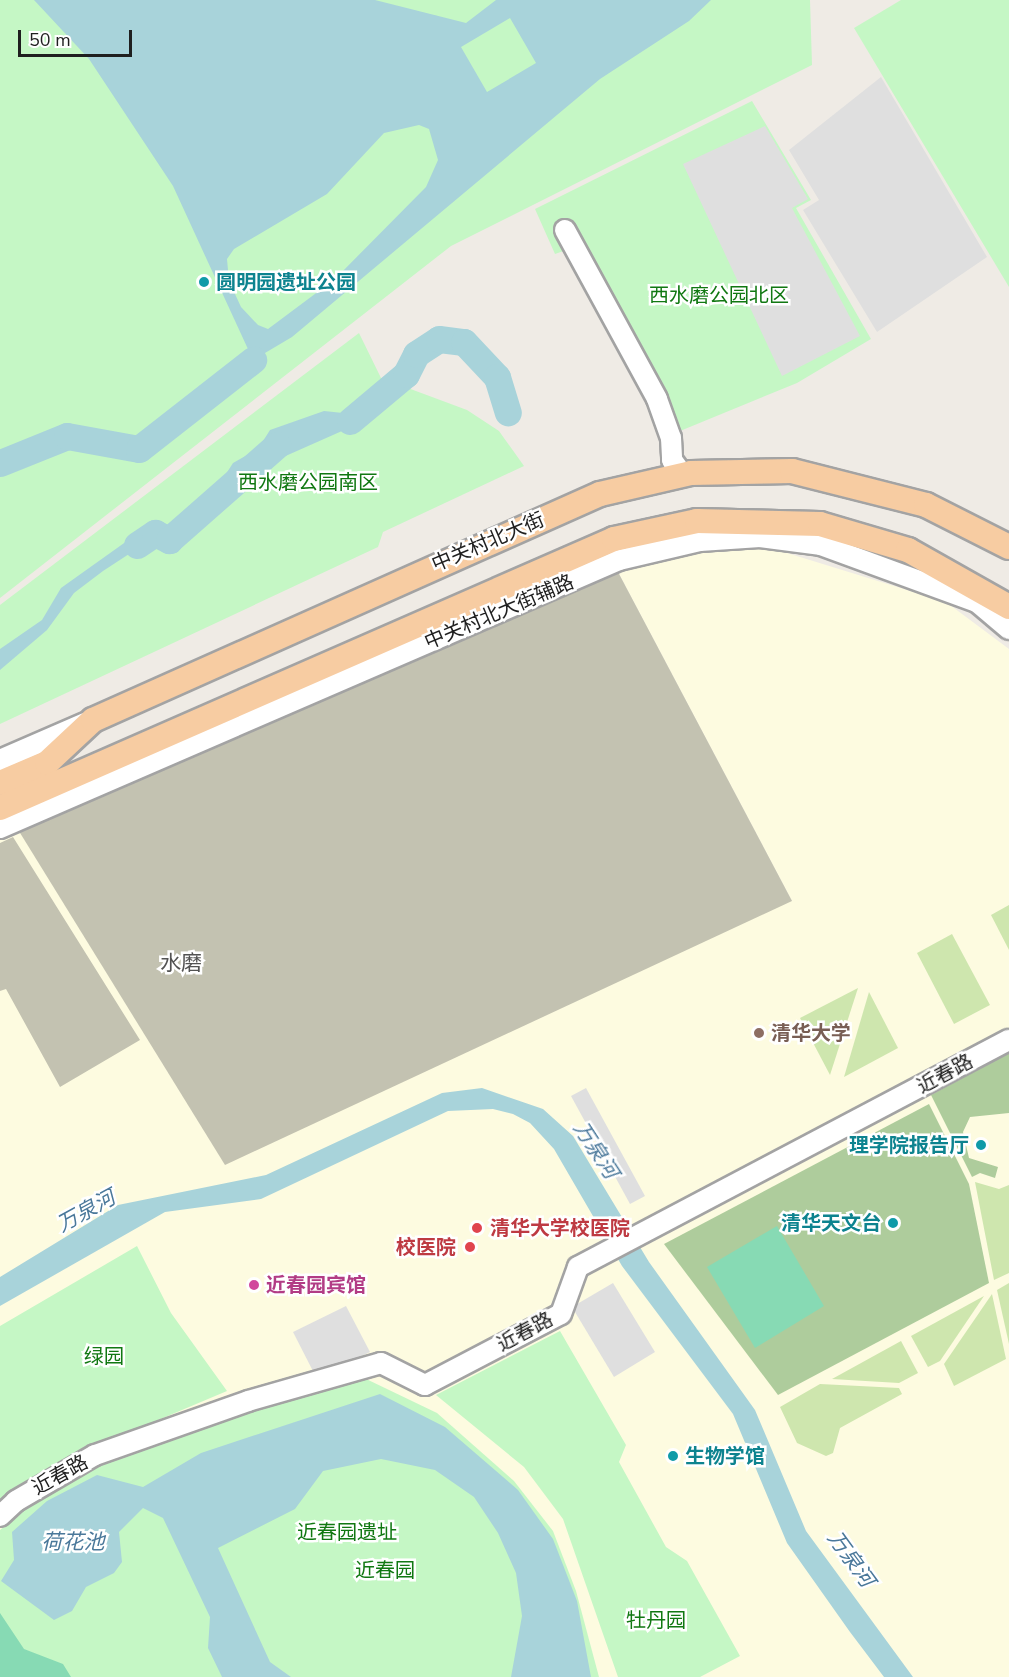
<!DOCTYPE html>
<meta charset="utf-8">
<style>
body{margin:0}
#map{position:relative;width:1009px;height:1677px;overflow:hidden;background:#efebe5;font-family:"Nunito Sans","Noto Sans SC",sans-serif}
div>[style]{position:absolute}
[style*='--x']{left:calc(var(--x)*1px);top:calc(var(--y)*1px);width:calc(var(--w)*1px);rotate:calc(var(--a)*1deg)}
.education>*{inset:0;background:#fdfbe0}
.construction>*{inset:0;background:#c3c2b1}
.grass>*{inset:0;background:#cee6ae}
.forest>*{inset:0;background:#aecc9c}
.park>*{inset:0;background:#c5f7c5}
.pitch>*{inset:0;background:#87dab4}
.parking>*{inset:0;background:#dfdfdf}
.water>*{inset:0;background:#a8d3da}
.river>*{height:27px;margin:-13.5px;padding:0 13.5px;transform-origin:13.5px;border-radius:13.5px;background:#a8d3da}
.roads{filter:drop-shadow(2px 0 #a3a3a3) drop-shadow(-2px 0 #a3a3a3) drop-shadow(0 2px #a3a3a3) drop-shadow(0 -2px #a3a3a3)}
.minor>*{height:20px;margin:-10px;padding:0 10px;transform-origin:10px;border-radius:10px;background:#fff}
.major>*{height:24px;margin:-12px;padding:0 12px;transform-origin:12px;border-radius:12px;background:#f7cca2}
.dots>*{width:16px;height:16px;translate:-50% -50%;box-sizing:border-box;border:3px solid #fff;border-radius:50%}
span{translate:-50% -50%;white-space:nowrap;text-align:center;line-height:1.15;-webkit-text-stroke:5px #fff;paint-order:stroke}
.culture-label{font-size:20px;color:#0d838f;font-weight:700}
.left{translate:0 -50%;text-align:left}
.right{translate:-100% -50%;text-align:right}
.park-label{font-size:20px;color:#117812}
.street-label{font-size:20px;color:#1f1f1f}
.education-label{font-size:20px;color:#785e54;font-weight:700}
.health-label{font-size:20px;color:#be3a42;font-weight:700}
.hotel-label{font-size:20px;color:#b23c85;font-weight:700}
.neighbourhood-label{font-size:21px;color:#525252}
.water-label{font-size:21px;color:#4a789a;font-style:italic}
.scale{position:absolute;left:18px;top:30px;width:114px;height:27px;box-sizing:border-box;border:3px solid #1f1f1f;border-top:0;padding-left:8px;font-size:18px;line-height:21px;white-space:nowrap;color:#1f1f1f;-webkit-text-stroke:4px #fff;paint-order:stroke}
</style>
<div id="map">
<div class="education">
<div style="clip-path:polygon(758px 544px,946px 602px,1009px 649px,1009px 1677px,0 1677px,0 836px,17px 828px,792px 901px,618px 572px,689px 547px)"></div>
</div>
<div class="construction">
<div style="clip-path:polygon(618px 572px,792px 901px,225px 1165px,17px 828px)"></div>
<div style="clip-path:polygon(13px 837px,140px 1040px,60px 1087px,6px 989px,0 991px,0 843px)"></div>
</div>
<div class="grass">
<div style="clip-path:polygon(1009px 905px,1009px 950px,991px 915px)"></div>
<div style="clip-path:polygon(952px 934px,990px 1005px,954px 1024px,917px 953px)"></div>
<div style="clip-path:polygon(858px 988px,830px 1075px,800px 1018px)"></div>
<div style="clip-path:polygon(869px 992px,898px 1048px,844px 1077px)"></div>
<div style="clip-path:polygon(975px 1182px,999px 1189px,1009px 1185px,1009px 1273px,994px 1280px)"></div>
<div style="clip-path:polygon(1009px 1283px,1009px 1344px,997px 1290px)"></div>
<div style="clip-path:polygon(992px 1294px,1006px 1359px,954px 1386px,944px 1364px)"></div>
<div style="clip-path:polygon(984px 1296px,940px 1361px,928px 1367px,911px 1336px)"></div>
<div style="clip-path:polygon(901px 1341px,918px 1373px,899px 1383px,832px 1379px)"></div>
<div style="clip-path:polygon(820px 1384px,899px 1388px,902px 1394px,840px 1428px,833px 1453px,826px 1456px,797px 1443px,780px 1407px)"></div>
</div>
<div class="forest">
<div style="clip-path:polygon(1009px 1053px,1009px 1113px,970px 1117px,963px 1132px,969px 1158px,998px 1167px,995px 1178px,980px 1173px,972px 1177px,931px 1095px)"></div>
<div style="clip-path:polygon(929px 1104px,969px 1184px,989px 1283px,778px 1395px,664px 1244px)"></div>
</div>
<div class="park">
<div style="clip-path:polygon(0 0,810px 0,812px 65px,451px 246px,0 598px)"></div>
<div style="clip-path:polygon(901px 0,1009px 0,1009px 287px,854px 28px)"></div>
<div style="clip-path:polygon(752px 101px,811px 200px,796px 208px,871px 339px,797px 383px,663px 438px,572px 248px,555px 254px,535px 209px)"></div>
<div style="clip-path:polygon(359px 333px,381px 378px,467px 410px,499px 431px,524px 466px,383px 532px,378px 547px,0 724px,0 605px)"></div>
<div style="clip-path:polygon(137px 1246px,171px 1313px,227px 1391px,99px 1445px,0 1506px,0 1326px)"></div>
<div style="clip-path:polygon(560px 1331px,626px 1445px,619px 1462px,666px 1547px,687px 1561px,740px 1656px,700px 1677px,618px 1677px,563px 1519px,524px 1467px,436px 1395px)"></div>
<div style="clip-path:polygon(362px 1377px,437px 1413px,514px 1481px,553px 1531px,576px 1591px,599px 1677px,0 1677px,0 1530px,63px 1478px,250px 1409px)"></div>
</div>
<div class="pitch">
<div style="clip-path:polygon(777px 1226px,824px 1306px,755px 1348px,707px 1267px)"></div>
<div style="clip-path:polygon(0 1613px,24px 1649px,63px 1664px,71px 1677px,0 1677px)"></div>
</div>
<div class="parking">
<div style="clip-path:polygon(881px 77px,987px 257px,877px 332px,803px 210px,819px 200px,789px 150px)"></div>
<div style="clip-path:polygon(765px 126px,808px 199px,792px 208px,860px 336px,782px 376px,683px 164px)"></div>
<div style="clip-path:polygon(586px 1088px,645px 1196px,630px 1204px,571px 1096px)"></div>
<div style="clip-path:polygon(613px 1283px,655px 1352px,614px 1377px,572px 1307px)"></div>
<div style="clip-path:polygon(346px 1306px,370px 1352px,317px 1379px,293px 1332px)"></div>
</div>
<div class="water">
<div style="clip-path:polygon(evenodd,34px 0,375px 0,466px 23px,496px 0,711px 0,689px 21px,600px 79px,292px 337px,253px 360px,173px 186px,89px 59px,34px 0,510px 18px,536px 63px,487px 92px,461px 47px,510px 18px,34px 0,419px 125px,429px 129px,438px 160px,426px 187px,335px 279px,268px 329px,258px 325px,241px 307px,229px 281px,227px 259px,234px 249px,327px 194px,384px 133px,419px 125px)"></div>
<div style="clip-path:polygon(375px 396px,381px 401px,351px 427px,245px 474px,236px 491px,165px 542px,152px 539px,103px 571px,74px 593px,47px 630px,0 670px,0 649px,42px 620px,61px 588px,148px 526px,170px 527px,210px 499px,233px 463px,258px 449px,270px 430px,324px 411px,343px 413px)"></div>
<div style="clip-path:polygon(482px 1088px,543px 1109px,573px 1136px,649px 1262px,755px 1410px,806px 1531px,913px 1677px,884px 1677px,850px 1632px,787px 1543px,733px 1414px,622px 1266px,554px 1149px,530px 1123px,513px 1114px,493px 1109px,448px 1111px,261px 1199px,165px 1212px,0 1306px,0 1277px,118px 1205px,266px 1175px,442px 1093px)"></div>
<div style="clip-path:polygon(380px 1394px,445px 1427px,518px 1490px,553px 1539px,577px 1601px,591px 1677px,511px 1677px,522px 1616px,516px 1573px,498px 1533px,474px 1497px,435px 1470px,381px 1459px,323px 1471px,295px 1509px,218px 1548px,270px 1662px,291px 1677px,222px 1677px,208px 1648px,210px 1617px,163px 1518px,143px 1508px,119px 1532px,122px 1562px,114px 1573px,86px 1587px,72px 1611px,54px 1620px,1px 1581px,14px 1560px,12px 1532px,47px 1501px,97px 1475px,143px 1487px,201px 1453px)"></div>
</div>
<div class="river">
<div style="--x:350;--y:421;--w:73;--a:-40"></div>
<div style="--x:406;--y:374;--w:22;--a:-63"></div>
<div style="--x:416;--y:354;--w:27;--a:-33"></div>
<div style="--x:439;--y:339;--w:25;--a:7"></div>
<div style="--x:464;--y:342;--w:48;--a:46.7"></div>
<div style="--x:497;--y:377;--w:37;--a:73"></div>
<div style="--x:0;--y:463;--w:72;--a:-21.9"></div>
<div style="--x:67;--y:436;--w:73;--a:10.2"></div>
<div style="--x:139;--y:449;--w:145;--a:-38"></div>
<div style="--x:137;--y:545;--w:22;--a:-34"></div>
<div style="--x:155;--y:533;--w:16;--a:27"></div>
<div style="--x:169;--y:540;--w:144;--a:-41.3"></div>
</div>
<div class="roads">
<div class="minor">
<div style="--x:565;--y:230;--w:192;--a:61.4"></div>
<div style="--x:657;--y:399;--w:41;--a:70.3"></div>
<div style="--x:671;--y:438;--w:22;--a:87"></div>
<div style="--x:672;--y:460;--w:19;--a:54"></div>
<div style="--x:0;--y:760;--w:93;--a:-23.5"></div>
<div style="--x:0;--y:828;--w:675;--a:-23.41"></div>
<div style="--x:619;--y:560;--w:83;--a:-13.2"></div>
<div style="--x:700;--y:541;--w:60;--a:-3.8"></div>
<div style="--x:760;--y:537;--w:62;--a:7.5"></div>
<div style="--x:821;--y:545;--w:166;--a:20.1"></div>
<div style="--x:977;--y:602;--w:42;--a:40.2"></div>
<div style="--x:0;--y:1516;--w:22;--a:-43"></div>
<div style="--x:16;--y:1501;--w:91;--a:-30.2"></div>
<div style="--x:95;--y:1455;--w:162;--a:-19.4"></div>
<div style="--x:248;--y:1401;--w:138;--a:-15.9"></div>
<div style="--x:381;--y:1363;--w:49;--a:26.6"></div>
<div style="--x:425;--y:1385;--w:153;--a:-27.6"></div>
<div style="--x:561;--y:1314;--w:50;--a:-70.1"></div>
<div style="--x:578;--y:1267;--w:487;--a:-27.8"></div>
</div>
<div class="major">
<div style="--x:0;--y:783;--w:51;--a:-23.1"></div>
<div style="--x:47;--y:763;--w:63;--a:-43.1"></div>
<div style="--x:93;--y:720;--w:555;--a:-24.03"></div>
<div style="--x:600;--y:494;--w:93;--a:-13"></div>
<div style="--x:691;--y:473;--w:101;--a:-1.1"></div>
<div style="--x:792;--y:471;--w:138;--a:14.2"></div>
<div style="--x:926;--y:505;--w:93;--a:26.8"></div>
<div style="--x:0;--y:808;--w:670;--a:-23.66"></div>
<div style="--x:614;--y:539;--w:85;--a:-12.2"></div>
<div style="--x:697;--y:521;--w:123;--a:1.4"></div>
<div style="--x:820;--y:524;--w:92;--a:16.5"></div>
<div style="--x:908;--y:550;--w:116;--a:29.4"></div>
</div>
</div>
<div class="dots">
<div style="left:204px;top:282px;background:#0f9aa8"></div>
<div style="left:759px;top:1033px;background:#8d6e63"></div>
<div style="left:981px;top:1145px;background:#0f9aa8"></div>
<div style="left:893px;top:1223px;background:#0f9aa8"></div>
<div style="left:477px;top:1228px;background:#e0444e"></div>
<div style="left:470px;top:1247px;background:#e0444e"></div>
<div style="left:254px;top:1285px;background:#d1479c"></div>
<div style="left:673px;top:1456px;background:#0f9aa8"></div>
</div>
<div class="culture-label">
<span class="left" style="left:216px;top:282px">圆明园遗址公园</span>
<span class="right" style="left:969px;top:1145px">理学院报告厅</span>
<span class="right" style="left:881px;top:1223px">清华天文台</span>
<span class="left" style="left:685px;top:1456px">生物学馆</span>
</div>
<div class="park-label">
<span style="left:719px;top:295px">西水磨公园北区</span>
<span style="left:308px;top:482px">西水磨公园南区</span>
<span style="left:104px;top:1356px">绿园</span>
<span style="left:347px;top:1532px">近春园遗址</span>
<span style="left:385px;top:1570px">近春园</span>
<span style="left:656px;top:1620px">牡丹园</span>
</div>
<div class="street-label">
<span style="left:488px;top:542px;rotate:-23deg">中关村北大街</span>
<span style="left:499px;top:612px;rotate:-23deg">中关村北大街辅路</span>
<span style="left:945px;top:1074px;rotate:-28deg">近春路</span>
<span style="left:525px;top:1332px;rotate:-28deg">近春路</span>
<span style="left:60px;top:1475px;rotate:-29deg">近春路</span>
</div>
<div class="education-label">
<span class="left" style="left:771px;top:1033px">清华大学</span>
</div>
<div class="health-label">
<span class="left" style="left:490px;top:1228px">清华大学校医院</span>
<span class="right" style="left:456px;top:1247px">校医院</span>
</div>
<div class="hotel-label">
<span class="left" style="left:266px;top:1285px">近春园宾馆</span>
</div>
<div class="neighbourhood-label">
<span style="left:181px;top:963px">水磨</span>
</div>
<div class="water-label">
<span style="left:596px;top:1150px;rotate:57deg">万泉河</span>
<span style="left:86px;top:1211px;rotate:-29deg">万泉河</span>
<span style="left:73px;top:1542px">荷花池</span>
<span style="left:851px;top:1559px;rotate:54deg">万泉河</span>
</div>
<div class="scale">50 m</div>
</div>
